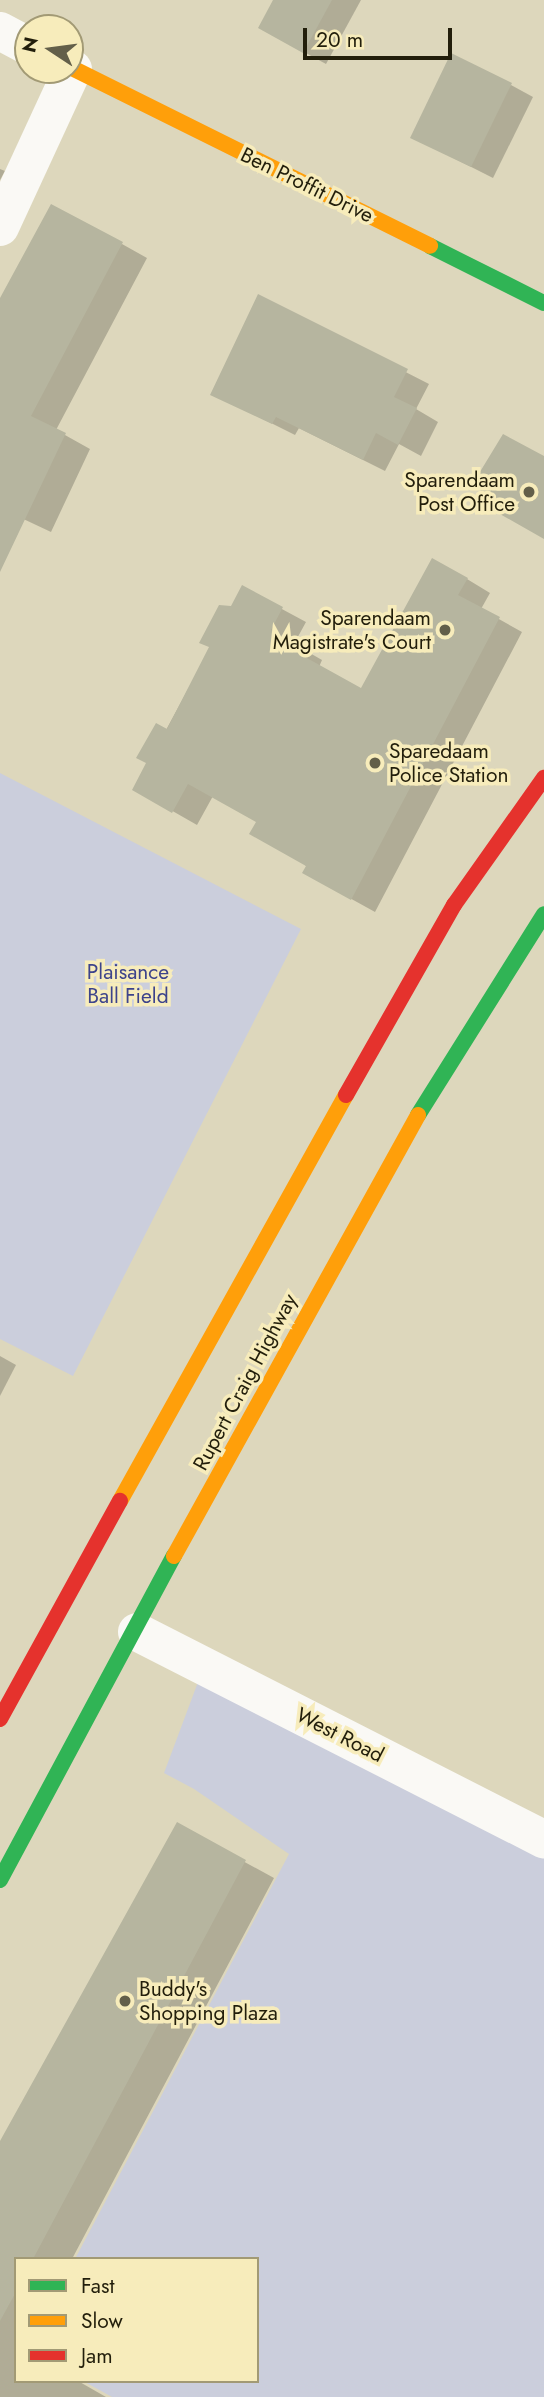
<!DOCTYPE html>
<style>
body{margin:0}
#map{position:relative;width:544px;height:2397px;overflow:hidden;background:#ddd7bc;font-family:Jost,sans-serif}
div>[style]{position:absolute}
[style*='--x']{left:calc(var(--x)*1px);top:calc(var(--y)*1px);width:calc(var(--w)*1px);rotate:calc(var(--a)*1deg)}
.green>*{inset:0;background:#cbcedc}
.shadow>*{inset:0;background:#0003}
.building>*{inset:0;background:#b6b59f}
.street>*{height:38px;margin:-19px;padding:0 19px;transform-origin:19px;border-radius:19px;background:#faf9f5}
.fast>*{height:16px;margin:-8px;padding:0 8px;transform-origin:8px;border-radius:8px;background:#30b455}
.slow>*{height:16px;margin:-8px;padding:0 8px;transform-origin:8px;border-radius:8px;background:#ff9f0a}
.jam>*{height:16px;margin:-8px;padding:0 8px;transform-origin:8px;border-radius:8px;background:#e5322d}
.dots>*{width:19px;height:19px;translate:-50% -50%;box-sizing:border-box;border:4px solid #f7ecbb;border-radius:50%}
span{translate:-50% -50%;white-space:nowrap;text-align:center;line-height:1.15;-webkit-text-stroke:7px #f7ecbb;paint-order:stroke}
.street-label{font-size:21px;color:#221e0b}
.poi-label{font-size:21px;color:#221e0b}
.right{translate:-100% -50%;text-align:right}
.left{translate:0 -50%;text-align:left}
.park-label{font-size:21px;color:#3d438b}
.legend{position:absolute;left:14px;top:2257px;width:245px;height:126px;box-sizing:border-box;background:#f7ecbb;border:2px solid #a29a75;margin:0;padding:9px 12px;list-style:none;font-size:21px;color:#221e0b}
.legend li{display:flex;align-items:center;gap:14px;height:35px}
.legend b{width:35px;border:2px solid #a29a75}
.north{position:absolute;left:14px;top:14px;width:70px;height:70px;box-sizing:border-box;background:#f7ecbb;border:2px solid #a29a75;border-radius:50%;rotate:283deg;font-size:19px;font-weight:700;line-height:28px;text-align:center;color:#221e0b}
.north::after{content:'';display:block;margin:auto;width:24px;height:32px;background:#635f49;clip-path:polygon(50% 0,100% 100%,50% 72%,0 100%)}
.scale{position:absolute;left:303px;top:28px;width:149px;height:32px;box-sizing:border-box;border:4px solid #221e0b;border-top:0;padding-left:9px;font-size:21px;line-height:24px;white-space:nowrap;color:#221e0b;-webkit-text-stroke:5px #f7ecbb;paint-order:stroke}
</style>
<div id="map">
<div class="green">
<div style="clip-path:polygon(0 773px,301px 929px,73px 1376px,0 1339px)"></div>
<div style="clip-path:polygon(204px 1666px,544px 1843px,544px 2397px,112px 2397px,83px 2381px,257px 2381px,257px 2259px,75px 2259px,289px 1854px,194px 1789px,164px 1773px)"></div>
</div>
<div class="shadow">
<div style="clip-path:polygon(275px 0,361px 0,326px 64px,282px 40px)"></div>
<div style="clip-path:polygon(511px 85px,533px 97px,493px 178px,412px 137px)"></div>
<div style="clip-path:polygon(0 169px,5px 171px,0 180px)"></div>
<div style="clip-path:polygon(122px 244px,147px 258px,56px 430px,90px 449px,51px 532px,0 508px,0 302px)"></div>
<div style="clip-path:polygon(259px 297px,429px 384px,416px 409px,438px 422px,421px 456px,399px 444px,385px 471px,299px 428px,295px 435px,213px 394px)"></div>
<div style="clip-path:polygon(467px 579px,490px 593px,481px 609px,522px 632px,375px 912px,328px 886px,258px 822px,213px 796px,197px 825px,134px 789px,243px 588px,306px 622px,294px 644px,322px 660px,319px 667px,362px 691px)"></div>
<div style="clip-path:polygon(0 1356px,16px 1365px,0 1396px)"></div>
<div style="clip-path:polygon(177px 1825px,274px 1878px,72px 2259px,16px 2259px,16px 2381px,78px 2381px,106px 2397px,0 2397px,0 2145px)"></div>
</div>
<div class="building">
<div style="clip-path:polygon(273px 0,332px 0,303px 53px,258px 28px)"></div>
<div style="clip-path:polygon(451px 53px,512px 83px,471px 167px,410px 138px)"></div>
<div style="clip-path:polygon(51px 204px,123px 242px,31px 416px,66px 433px,0 572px,0 298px)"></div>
<div style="clip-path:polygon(258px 294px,408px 369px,394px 397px,417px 408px,398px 445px,376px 433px,363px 460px,276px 417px,272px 424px,210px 395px)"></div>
<div style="clip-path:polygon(503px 434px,544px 456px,544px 539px,484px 505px,489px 496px,472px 485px)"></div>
<div style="clip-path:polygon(432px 558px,468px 578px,458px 595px,500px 617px,351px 900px,302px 873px,306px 866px,249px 834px,256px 822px,188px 784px,172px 813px,132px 790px,146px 763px,136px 758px,156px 723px,167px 729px,209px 647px,199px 643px,219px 605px,231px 606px,242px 585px,283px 607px,271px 630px,300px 645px,296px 652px,361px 688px)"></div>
<div style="clip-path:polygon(177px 1822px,246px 1860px,33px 2259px,16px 2259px,16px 2292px,0 2321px,0 2141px)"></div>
</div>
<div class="street">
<div style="--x:0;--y:31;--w:32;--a:28"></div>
<div style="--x:0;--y:227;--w:174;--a:-65.2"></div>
<div style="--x:137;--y:1632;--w:457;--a:27"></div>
</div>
<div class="fast">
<div style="--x:430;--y:246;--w:127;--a:26.6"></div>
<div style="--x:418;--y:1115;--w:237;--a:-57.9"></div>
<div style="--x:0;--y:1880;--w:368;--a:-61.8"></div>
</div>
<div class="slow">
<div style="--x:70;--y:67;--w:402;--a:26.4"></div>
<div style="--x:120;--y:1501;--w:465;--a:-60.9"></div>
<div style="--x:174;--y:1556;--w:504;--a:-61.04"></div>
</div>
<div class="jam">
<div style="--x:346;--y:1095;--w:219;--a:-60.4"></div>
<div style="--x:454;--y:905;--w:156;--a:-54.7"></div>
<div style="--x:0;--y:1719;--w:249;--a:-61.2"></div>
</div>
<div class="dots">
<div style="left:529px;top:492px;background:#635f49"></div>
<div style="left:445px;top:630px;background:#635f49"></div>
<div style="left:375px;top:763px;background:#635f49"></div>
<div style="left:125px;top:2001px;background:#635f49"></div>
</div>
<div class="street-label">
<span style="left:307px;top:185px;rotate:26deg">Ben Proffit Drive</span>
<span style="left:245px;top:1382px;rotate:-62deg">Rupert Craig Highway</span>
<span style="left:340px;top:1735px;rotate:27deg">West Road</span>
</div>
<div class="poi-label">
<span class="right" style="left:515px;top:492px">Sparendaam<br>Post Office</span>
<span class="right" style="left:431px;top:630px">Sparendaam<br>Magistrate's Court</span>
<span class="left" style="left:389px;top:763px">Sparedaam<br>Police Station</span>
<span class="left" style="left:139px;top:2001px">Buddy's<br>Shopping Plaza</span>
</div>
<div class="park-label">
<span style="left:128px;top:984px">Plaisance<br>Ball Field</span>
</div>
<ul class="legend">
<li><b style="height:9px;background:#30b455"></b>Fast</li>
<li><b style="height:9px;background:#ff9f0a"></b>Slow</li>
<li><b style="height:9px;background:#e5322d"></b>Jam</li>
</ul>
<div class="north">N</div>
<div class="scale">20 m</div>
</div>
